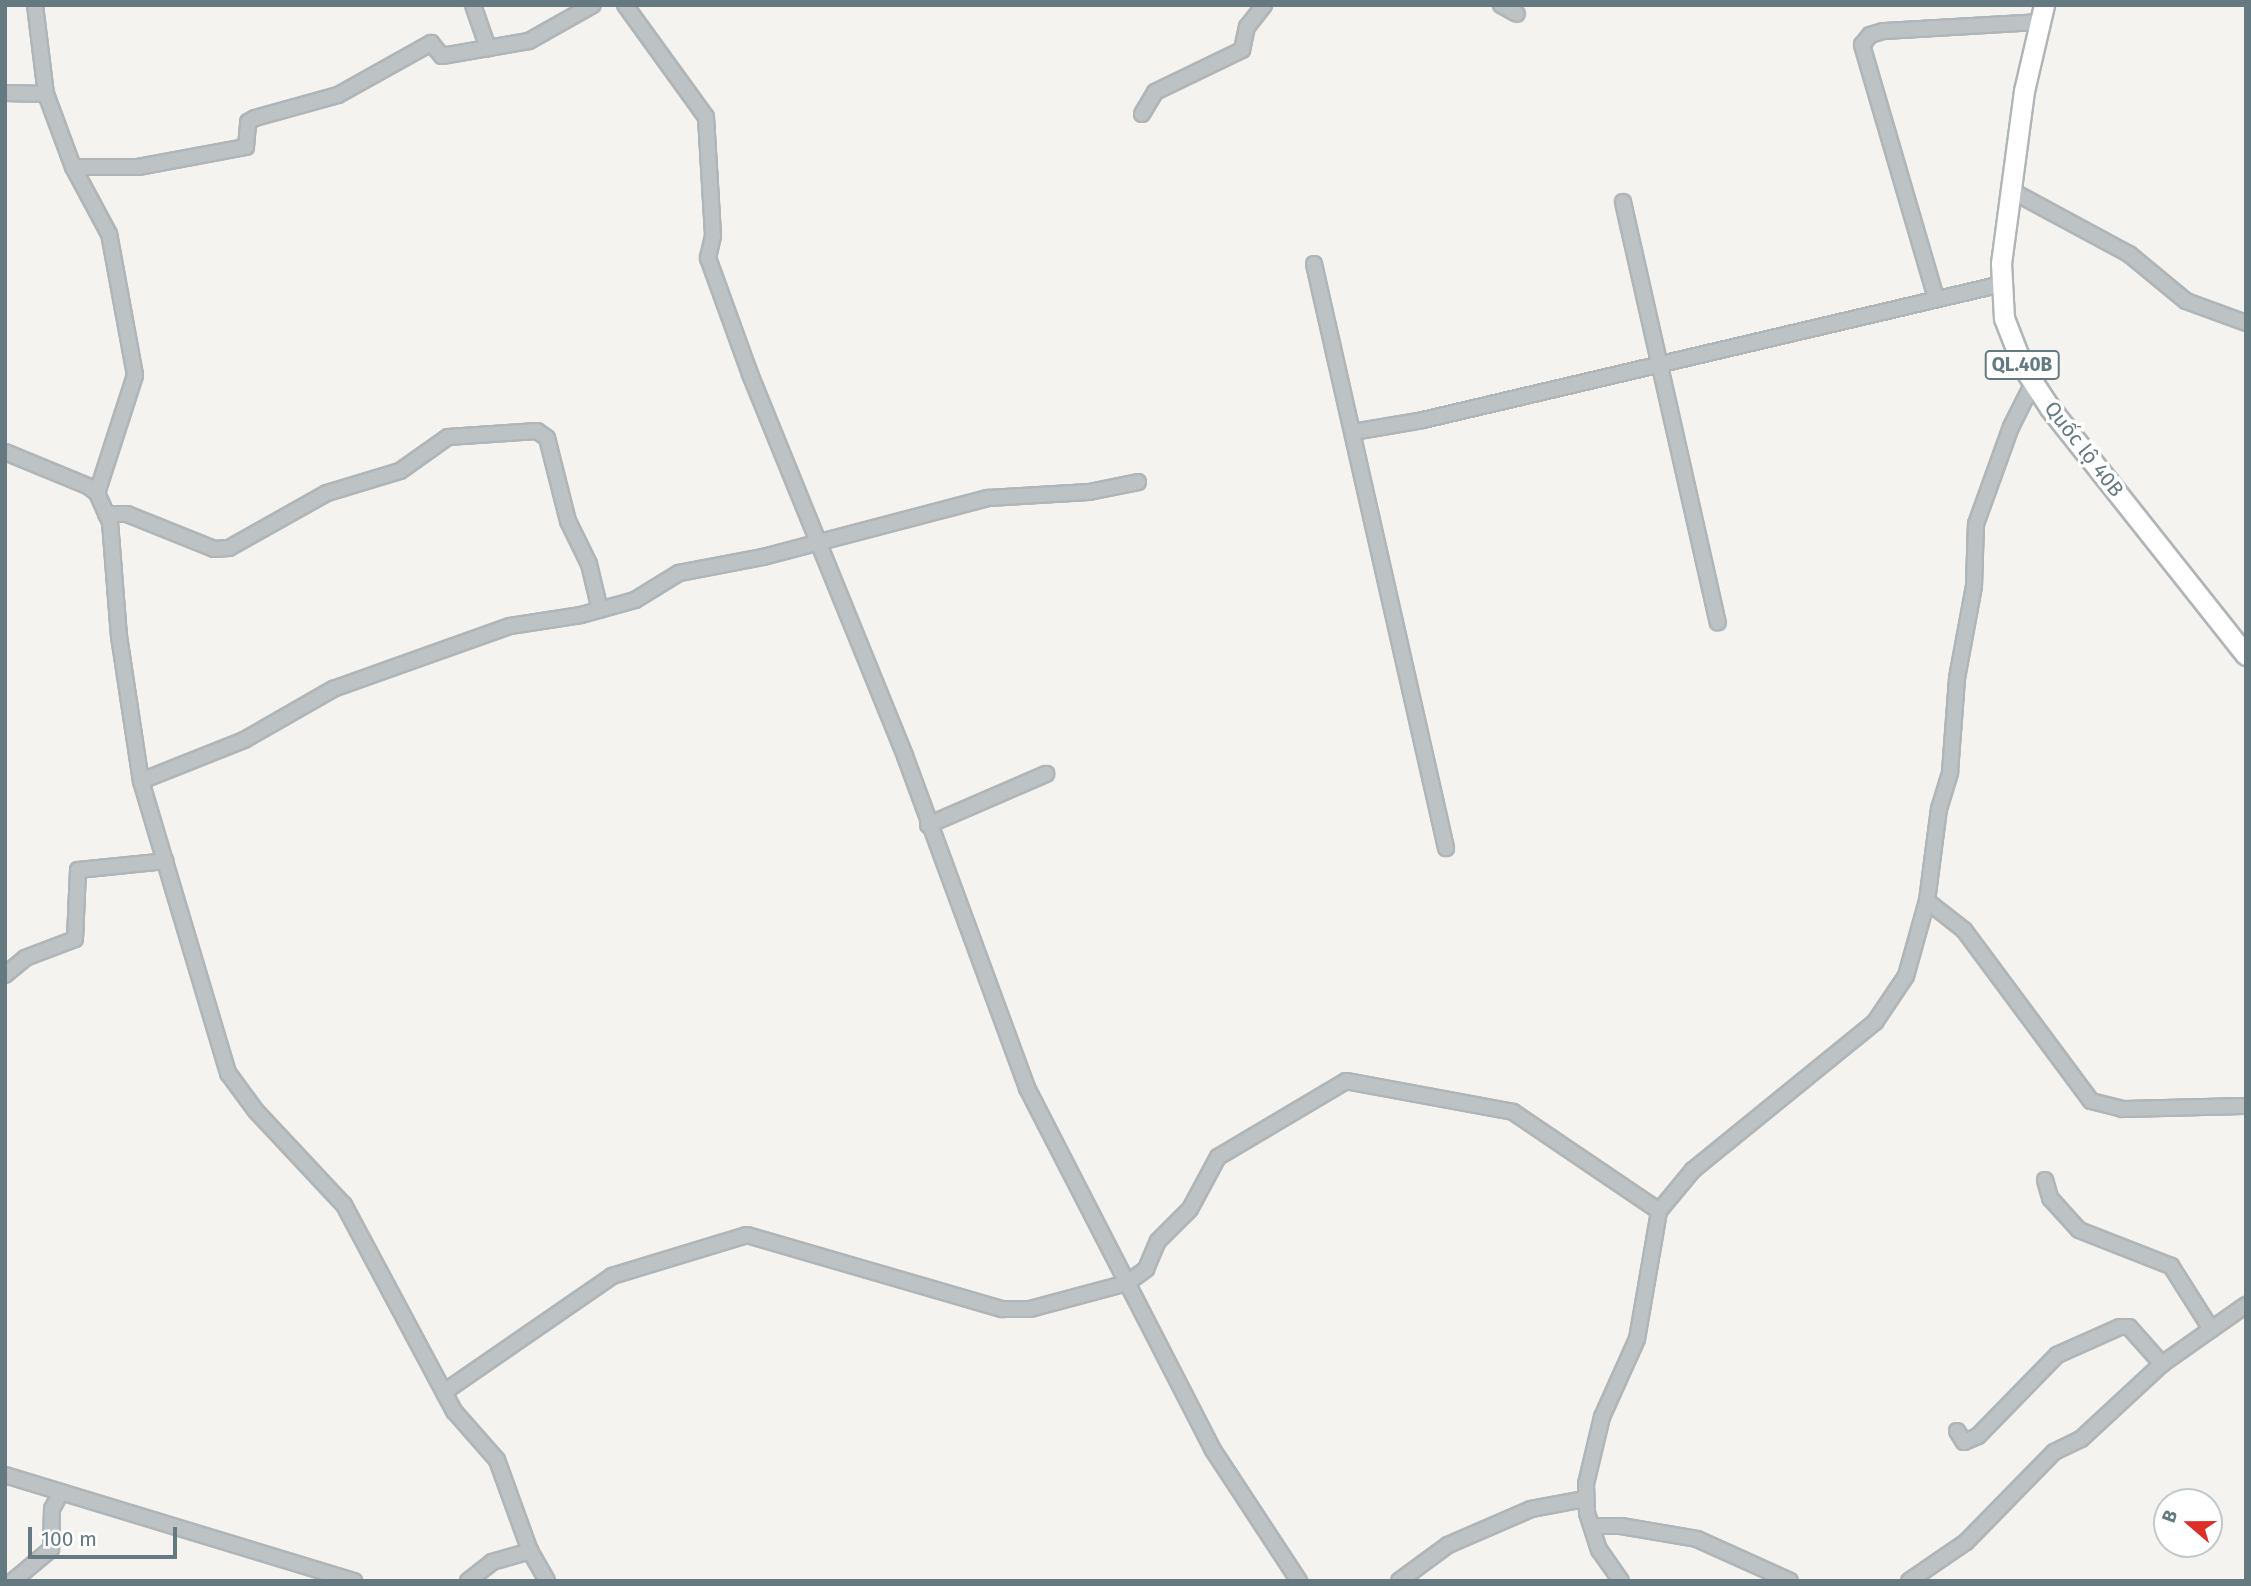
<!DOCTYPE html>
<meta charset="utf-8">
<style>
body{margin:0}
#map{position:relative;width:2251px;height:1586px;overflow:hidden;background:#f4f3f0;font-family:"Fira Sans",sans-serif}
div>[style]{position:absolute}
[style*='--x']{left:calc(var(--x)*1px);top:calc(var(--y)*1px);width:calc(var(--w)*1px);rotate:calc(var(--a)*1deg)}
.roads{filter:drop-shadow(2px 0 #b0b5b7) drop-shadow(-2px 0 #b0b5b7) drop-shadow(0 2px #b0b5b7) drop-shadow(0 -2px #b0b5b7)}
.minor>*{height:14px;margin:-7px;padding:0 7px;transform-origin:7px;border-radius:7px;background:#bdc2c4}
.highway>*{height:19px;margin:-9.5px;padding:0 9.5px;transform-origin:9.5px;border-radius:9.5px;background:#fff}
span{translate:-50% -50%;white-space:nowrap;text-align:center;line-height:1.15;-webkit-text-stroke:7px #fff;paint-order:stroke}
.shield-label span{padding:2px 5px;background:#fff;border:2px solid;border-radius:5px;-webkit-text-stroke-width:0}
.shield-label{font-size:19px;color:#647980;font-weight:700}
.street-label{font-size:21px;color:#647980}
.frame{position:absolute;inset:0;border:7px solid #647980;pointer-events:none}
.north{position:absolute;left:2153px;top:1488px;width:70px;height:70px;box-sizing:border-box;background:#fff;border:2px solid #c1c9cc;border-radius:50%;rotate:290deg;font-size:19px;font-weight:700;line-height:28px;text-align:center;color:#647980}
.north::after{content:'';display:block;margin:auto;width:24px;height:32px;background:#dd2e27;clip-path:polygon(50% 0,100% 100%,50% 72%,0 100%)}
.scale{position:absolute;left:28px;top:1527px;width:149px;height:32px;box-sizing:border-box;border:4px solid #647980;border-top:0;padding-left:9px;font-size:21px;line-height:24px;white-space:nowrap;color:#647980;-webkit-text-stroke:5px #fff;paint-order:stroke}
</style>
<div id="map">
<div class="roads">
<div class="minor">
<div style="--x:35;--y:5;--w:90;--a:83"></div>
<div style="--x:46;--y:94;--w:78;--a:69.7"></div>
<div style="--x:473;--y:5;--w:46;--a:70.8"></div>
<div style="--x:625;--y:5;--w:138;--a:54.1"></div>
<div style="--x:706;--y:117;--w:119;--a:86.6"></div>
<div style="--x:713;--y:236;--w:23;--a:103"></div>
<div style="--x:708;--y:258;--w:123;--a:70.1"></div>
<div style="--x:750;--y:374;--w:412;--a:67.9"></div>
<div style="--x:905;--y:756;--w:354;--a:69.8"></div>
<div style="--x:1027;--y:1088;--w:407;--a:62.8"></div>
<div style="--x:1213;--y:1450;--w:157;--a:56.7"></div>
<div style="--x:1501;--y:5;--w:18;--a:29"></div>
<div style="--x:5;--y:93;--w:41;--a:1.4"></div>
<div style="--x:1142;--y:114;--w:26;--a:-59"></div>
<div style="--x:1155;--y:92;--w:97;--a:-25.8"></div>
<div style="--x:1242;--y:50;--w:24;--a:-78"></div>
<div style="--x:1247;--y:27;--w:28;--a:-52"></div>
<div style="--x:2012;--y:191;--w:133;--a:28.3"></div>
<div style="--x:2129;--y:254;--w:74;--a:39.5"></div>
<div style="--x:2186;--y:301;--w:64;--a:20.1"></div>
<div style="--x:1623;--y:202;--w:431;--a:77.3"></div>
<div style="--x:1314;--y:264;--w:599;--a:77.26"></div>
<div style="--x:1936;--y:298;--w:264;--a:-106.3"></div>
<div style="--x:1862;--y:45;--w:13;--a:-51"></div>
<div style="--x:1870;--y:35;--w:14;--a:-17"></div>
<div style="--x:1883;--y:31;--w:156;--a:-3.3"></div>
<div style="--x:1353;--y:432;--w:71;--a:-9.7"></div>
<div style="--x:1423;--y:420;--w:595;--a:-13.22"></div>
<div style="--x:5;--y:452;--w:90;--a:22.3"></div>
<div style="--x:88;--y:486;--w:11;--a:38"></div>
<div style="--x:97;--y:493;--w:32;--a:66"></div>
<div style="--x:110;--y:522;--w:114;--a:85.5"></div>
<div style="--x:119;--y:636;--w:147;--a:81.4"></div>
<div style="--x:141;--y:781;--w:305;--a:73.4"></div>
<div style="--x:228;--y:1073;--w:47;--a:53.6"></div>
<div style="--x:256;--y:1111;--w:129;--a:46.9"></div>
<div style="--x:344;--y:1205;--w:234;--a:61.9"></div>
<div style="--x:454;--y:1411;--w:65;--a:48.7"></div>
<div style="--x:497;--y:1460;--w:97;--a:70.1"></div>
<div style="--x:530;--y:1551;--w:34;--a:60"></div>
<div style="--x:97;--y:493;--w:124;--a:-72.1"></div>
<div style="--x:135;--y:375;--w:143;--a:-100.4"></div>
<div style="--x:109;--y:234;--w:76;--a:-118.2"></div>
<div style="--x:73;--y:167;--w:65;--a:0"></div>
<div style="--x:138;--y:167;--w:110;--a:-10.5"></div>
<div style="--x:246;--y:147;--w:25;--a:-85"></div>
<div style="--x:248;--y:122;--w:8;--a:-30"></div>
<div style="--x:255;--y:118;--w:86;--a:-15.5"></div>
<div style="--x:338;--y:95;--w:107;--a:-29.2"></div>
<div style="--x:431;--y:43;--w:17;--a:50"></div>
<div style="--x:442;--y:56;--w:88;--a:-9.8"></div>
<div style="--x:529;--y:41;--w:73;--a:-29.4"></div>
<div style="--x:106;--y:514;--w:21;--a:0"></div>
<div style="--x:127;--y:514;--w:94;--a:21.9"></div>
<div style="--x:214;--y:549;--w:15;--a:-4"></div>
<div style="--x:229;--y:548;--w:112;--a:-29.3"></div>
<div style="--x:327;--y:493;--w:76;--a:-16.8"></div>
<div style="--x:400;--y:471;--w:59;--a:-35.3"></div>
<div style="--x:448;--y:437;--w:89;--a:-3.9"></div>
<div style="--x:537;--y:431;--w:12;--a:35"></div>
<div style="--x:547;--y:438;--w:86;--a:75.8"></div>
<div style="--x:568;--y:521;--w:48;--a:64"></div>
<div style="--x:589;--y:564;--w:47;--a:76.6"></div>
<div style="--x:141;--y:781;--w:111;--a:-21.7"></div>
<div style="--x:244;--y:740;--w:103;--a:-29.8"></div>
<div style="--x:333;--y:689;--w:188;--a:-19.6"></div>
<div style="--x:510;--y:626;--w:72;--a:-8.8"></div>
<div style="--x:581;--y:615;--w:56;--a:-15.5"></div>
<div style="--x:635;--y:600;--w:52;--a:-31.5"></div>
<div style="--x:679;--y:573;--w:86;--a:-10.8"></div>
<div style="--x:763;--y:557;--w:233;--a:-14.7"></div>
<div style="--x:988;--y:498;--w:101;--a:-3.4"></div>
<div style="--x:1089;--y:492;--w:50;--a:-11.5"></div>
<div style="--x:928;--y:825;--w:129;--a:-23.4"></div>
<div style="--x:1927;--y:901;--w:47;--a:38.1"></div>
<div style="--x:1964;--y:930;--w:213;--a:53.4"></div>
<div style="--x:2091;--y:1101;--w:32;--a:14"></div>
<div style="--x:2122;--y:1109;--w:124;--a:-1.4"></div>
<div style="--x:5;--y:975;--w:26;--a:-40"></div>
<div style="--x:25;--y:958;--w:53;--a:-20.8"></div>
<div style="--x:75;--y:939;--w:69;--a:-87.5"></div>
<div style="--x:78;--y:870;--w:88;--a:-5.8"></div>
<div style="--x:2045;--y:1180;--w:19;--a:74"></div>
<div style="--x:2050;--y:1198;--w:43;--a:47.8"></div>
<div style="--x:2079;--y:1230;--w:99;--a:21.4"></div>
<div style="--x:2171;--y:1266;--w:75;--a:57.6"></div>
<div style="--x:444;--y:1392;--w:204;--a:-34.6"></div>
<div style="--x:612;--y:1276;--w:141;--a:-16.9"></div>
<div style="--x:747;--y:1235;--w:266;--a:16.2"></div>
<div style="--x:1002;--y:1309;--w:28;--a:0"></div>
<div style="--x:1030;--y:1309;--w:100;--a:-15"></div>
<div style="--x:1127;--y:1283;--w:24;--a:-36"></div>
<div style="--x:1146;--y:1269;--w:30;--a:-67"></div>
<div style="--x:1158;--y:1241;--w:45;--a:-45"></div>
<div style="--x:1190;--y:1209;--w:59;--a:-61.7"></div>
<div style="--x:1218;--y:1157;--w:149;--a:-30.7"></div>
<div style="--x:1346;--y:1081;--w:170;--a:10.5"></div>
<div style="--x:1513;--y:1112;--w:176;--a:34.1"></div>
<div style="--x:1957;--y:1431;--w:13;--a:58"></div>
<div style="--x:1964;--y:1442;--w:15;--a:-23"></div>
<div style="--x:1978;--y:1436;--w:113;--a:-45.7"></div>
<div style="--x:2057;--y:1355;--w:69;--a:-24"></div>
<div style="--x:2120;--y:1327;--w:9;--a:0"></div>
<div style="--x:2129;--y:1327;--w:50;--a:48.3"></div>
<div style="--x:5;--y:1475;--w:365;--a:16.9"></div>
<div style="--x:1592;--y:1526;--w:29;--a:0"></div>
<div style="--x:1621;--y:1526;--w:77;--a:9.7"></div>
<div style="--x:1697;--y:1539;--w:102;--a:24.3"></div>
<div style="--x:13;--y:1581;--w:50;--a:-40.1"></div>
<div style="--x:51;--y:1549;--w:40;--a:-88.6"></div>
<div style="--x:52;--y:1509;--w:19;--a:-62"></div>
<div style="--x:468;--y:1581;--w:31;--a:-38"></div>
<div style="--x:492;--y:1562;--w:40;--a:-16"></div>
<div style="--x:1399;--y:1581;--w:61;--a:-36.3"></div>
<div style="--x:1448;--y:1545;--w:90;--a:-23.4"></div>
<div style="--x:1531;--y:1509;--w:55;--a:-10.5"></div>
<div style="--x:1621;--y:1581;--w:38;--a:-125"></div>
<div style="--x:1599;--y:1550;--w:39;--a:-108"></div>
<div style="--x:1587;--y:1513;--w:29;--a:-92"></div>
<div style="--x:1586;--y:1484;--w:69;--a:-76.6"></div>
<div style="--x:1602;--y:1417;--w:85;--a:-65.8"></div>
<div style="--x:1637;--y:1339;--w:130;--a:-80.2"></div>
<div style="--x:1659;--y:1211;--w:53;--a:-50.3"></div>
<div style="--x:1693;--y:1170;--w:235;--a:-39.1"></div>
<div style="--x:1875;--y:1022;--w:55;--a:-56"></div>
<div style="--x:1906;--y:976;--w:78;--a:-74.4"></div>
<div style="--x:1927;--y:901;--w:93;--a:-82.6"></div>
<div style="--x:1939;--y:809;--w:39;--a:-73"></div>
<div style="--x:1950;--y:772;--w:94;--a:-85.7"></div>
<div style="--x:1957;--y:678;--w:94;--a:-79.5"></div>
<div style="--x:1974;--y:586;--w:62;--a:-88.2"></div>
<div style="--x:1976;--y:524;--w:103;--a:-70.2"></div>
<div style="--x:2011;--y:427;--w:49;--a:-63.4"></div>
<div style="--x:1909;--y:1581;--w:69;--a:-34.4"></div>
<div style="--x:1966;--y:1542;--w:126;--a:-45.6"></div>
<div style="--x:2054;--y:1452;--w:30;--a:-26"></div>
<div style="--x:2081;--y:1439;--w:110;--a:-42.8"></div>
<div style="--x:2162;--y:1364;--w:103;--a:-35.1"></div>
</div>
<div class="highway">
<div style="--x:2044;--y:5;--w:88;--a:103.1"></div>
<div style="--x:2024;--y:91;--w:174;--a:97.6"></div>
<div style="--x:2001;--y:263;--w:55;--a:86.9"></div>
<div style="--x:2004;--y:318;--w:53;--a:68.8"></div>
<div style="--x:2023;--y:367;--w:49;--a:56.6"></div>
<div style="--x:2050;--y:408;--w:315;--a:51.6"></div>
</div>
</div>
<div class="shield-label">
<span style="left:2022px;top:365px">QL.40B</span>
</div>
<div class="street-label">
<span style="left:2084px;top:449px;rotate:52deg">Quốc lộ 40B</span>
</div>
<div class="frame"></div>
<div class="north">B</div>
<div class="scale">100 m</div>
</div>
